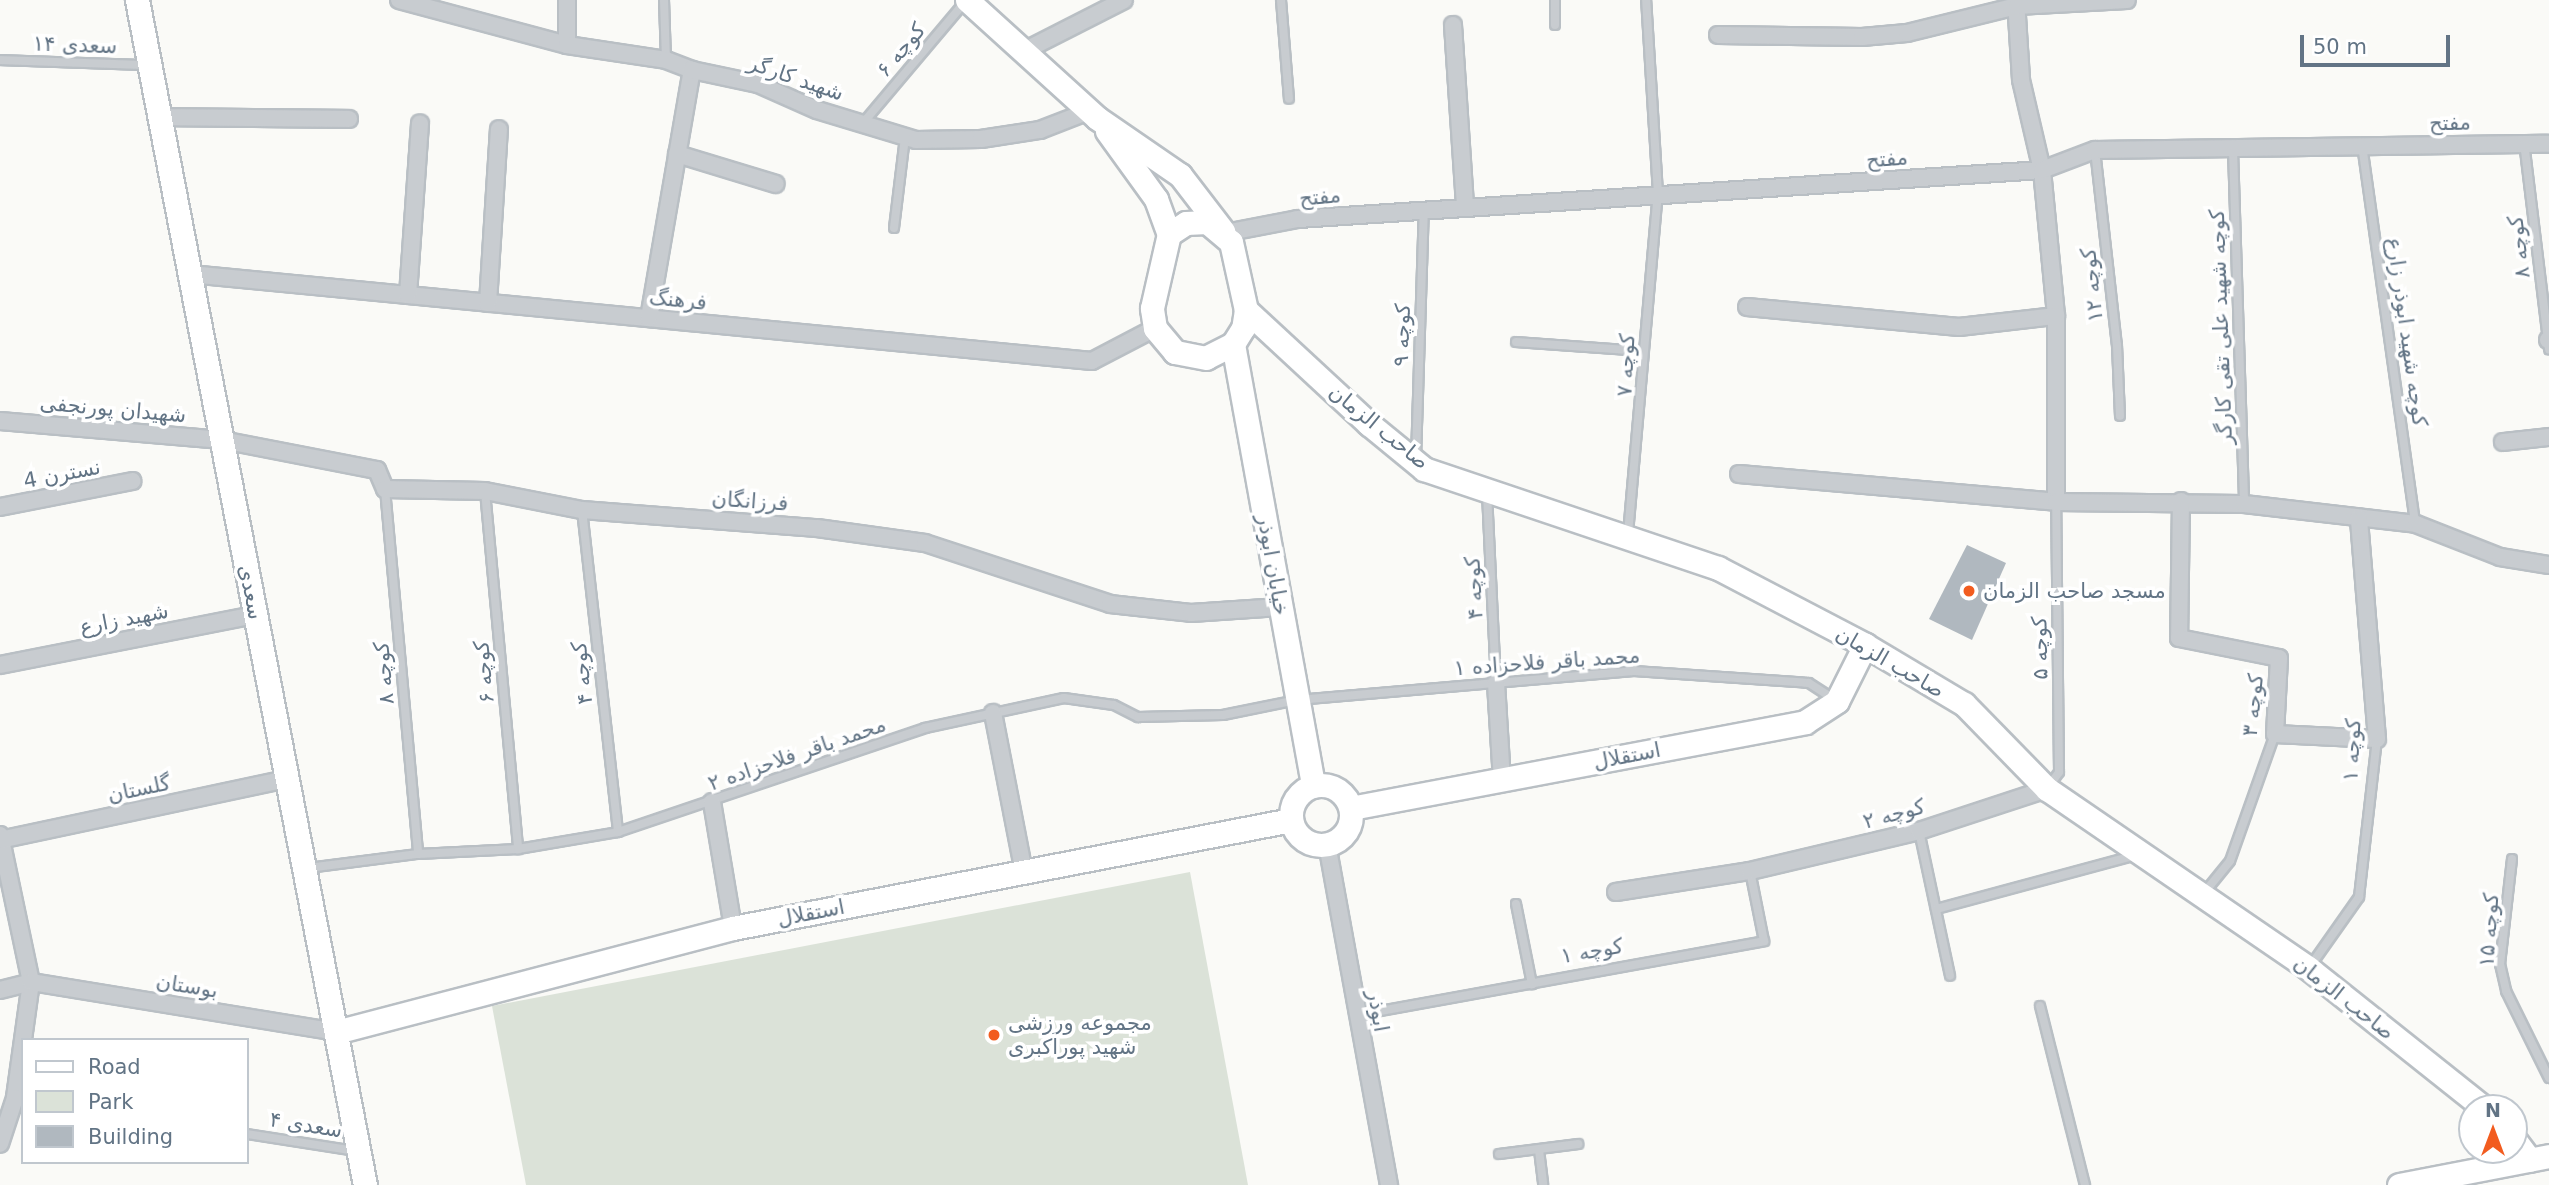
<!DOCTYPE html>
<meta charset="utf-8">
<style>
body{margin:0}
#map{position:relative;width:2549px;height:1185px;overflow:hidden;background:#fafaf7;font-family:"DejaVu Sans","Noto Sans Arabic",sans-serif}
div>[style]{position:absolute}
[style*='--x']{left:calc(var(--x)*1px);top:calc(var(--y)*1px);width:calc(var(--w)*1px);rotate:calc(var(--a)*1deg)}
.green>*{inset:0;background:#dbe2d8}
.building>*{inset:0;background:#b0b8bf}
.roads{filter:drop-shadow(2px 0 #b9bfc4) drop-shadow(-2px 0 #b9bfc4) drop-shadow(0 2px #b9bfc4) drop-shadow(0 -2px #b9bfc4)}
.lane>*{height:8px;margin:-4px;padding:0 4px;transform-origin:4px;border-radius:4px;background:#c8ccd0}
.street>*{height:16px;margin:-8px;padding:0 8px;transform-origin:8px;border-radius:8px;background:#c8ccd0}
.secondary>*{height:23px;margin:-11.5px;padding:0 11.5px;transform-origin:11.5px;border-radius:11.5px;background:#fff}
.secondary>.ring{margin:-11.5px;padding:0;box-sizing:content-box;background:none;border:23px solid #fff;border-radius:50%}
.dots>*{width:19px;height:19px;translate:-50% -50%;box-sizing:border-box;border:4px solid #fff;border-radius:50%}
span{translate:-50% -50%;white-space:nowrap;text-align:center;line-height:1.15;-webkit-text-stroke:7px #fff;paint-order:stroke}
.street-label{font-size:21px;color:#627485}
.poi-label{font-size:21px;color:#627485}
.left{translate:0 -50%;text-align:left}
.legend{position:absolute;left:21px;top:1038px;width:228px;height:126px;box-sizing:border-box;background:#fff;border:2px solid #c0c7ce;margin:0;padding:9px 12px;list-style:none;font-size:21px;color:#627485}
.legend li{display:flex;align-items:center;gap:14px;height:35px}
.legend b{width:35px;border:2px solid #c0c7ce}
.north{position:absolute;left:2458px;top:1094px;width:70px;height:70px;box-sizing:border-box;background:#fff;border:2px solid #c0c7ce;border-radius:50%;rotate:0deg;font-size:19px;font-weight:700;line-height:28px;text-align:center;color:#627485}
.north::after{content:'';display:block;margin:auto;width:24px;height:32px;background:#f25c1f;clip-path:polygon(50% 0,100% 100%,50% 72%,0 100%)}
.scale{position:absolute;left:2300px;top:35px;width:150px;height:32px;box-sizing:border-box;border:4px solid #627485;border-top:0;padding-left:9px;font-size:21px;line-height:24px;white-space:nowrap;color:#627485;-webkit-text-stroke:5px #fff;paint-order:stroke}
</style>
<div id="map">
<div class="green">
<div style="clip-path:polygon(1190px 872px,1248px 1185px,526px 1185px,492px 1006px)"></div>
</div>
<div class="building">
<div style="clip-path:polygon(1967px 545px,2006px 563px,1972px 640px,1929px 619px)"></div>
</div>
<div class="roads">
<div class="lane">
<div style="--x:664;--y:0;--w:60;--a:88.1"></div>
<div style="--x:1281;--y:0;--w:99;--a:85.4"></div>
<div style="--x:1555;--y:25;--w:25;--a:-90"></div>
<div style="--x:0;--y:60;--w:146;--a:2"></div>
<div style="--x:863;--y:123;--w:158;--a:-49.9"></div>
<div style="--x:2524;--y:142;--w:209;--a:83.1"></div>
<div style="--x:2362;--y:145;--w:383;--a:82"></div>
<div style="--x:2233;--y:149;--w:355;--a:88.2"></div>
<div style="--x:2095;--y:150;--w:196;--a:83.6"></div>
<div style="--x:2117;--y:345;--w:71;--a:87.6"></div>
<div style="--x:894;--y:228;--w:92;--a:-83.1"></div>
<div style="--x:1516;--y:342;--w:127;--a:4.1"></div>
<div style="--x:1416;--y:459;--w:249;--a:-88.2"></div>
<div style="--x:385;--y:489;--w:366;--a:84.8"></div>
<div style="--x:485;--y:491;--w:360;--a:84.7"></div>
<div style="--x:1487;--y:493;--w:190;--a:87.3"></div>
<div style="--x:582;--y:510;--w:324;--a:83.6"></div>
<div style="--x:1628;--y:534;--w:341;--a:-85"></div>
<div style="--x:1658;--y:194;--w:194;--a:-93.5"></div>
<div style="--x:2049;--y:786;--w:17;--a:-54"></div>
<div style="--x:2059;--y:772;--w:270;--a:-90.6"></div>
<div style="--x:1919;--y:831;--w:148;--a:77.9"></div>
<div style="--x:2512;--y:859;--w:106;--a:96.5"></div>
<div style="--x:2500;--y:964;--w:28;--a:77"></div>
<div style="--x:2506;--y:991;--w:97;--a:63.7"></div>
<div style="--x:308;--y:868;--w:111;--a:-7.3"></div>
<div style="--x:418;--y:854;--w:100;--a:-2.9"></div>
<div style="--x:518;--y:849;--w:101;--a:-9.6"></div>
<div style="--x:618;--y:832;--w:324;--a:-18.7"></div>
<div style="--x:925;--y:728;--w:142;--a:-12.2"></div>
<div style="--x:1064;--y:698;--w:50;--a:8"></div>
<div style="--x:1114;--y:705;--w:27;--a:27"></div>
<div style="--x:1138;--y:717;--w:85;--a:-1.3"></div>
<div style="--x:1223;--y:715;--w:76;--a:-11.5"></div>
<div style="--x:1297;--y:700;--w:338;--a:-4.9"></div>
<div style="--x:1634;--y:671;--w:175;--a:3.9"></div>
<div style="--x:1809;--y:683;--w:31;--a:33"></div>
<div style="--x:2204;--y:893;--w:41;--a:-50.9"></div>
<div style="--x:2230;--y:861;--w:135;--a:-70.5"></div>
<div style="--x:1516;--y:904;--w:82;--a:78.7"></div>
<div style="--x:1936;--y:909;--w:207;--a:-15.1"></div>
<div style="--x:2309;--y:968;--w:87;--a:-54.8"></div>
<div style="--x:2359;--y:897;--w:159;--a:-83.5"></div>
<div style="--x:2040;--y:1006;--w:185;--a:75.9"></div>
<div style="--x:1358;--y:1015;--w:413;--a:-10.3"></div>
<div style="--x:1764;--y:941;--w:71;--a:-101.3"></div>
<div style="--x:247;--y:1134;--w:110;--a:8.9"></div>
<div style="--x:1539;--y:1150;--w:35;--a:83"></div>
<div style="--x:1499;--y:1154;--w:80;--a:-7.2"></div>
</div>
<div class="street">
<div style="--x:399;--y:0;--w:174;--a:15"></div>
<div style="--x:567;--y:0;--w:45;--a:90"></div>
<div style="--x:567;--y:45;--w:100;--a:8.6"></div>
<div style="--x:666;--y:60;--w:28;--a:21"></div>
<div style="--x:2016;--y:0;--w:80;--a:86.4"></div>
<div style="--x:2021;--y:80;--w:92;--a:76.9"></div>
<div style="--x:2042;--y:170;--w:147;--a:84.5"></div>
<div style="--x:2056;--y:316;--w:186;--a:90"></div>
<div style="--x:1453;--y:25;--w:182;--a:86.2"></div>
<div style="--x:1718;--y:35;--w:144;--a:0.8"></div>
<div style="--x:1862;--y:37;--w:45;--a:-5.1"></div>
<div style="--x:1907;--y:33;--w:113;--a:-13.8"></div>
<div style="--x:2017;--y:6;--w:110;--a:-3.1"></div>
<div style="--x:1024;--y:51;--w:112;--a:-27"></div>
<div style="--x:159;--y:117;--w:190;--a:0.6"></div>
<div style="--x:677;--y:154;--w:103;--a:16.9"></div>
<div style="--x:1225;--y:233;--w:74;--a:-10.9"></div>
<div style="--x:1298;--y:219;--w:746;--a:-3.77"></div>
<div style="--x:2042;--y:170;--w:57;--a:-20.7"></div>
<div style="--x:2095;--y:150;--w:454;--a:-0.8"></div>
<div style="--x:190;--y:274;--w:906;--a:5.51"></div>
<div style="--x:1092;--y:361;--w:71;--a:-27.6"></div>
<div style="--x:408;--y:295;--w:172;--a:-86"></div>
<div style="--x:488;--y:303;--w:174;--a:-86.4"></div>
<div style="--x:1747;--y:307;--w:213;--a:5.4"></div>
<div style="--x:1959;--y:327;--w:98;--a:-6.5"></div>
<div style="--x:649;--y:318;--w:252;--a:-80.2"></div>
<div style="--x:692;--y:70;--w:67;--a:12"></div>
<div style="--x:758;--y:84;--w:64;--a:23.8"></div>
<div style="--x:817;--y:110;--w:103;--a:16.9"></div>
<div style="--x:916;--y:140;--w:65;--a:-0.9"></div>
<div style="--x:981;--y:139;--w:60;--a:-8.7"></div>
<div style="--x:1040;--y:130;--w:53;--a:-21.2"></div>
<div style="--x:2548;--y:340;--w:1;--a:0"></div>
<div style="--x:0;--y:421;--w:223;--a:4.9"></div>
<div style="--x:222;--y:440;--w:158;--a:11"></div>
<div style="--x:377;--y:470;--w:21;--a:67"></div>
<div style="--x:385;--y:489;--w:100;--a:1.1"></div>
<div style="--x:485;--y:491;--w:99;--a:11.1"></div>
<div style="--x:582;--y:510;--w:236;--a:4.4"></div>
<div style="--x:817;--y:528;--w:109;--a:7.9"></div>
<div style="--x:925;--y:543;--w:195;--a:18.2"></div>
<div style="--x:1110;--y:604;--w:81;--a:6.3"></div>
<div style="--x:1191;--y:613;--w:89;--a:-3.9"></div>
<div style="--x:2503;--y:442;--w:46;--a:-6.2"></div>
<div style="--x:1739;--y:474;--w:318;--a:5"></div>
<div style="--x:2056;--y:502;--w:188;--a:0.6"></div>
<div style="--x:2244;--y:504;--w:173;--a:6.6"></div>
<div style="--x:2416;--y:524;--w:90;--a:21.4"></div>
<div style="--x:2500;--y:557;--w:50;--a:9.3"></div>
<div style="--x:2181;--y:501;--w:137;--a:90.8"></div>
<div style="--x:2179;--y:638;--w:102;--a:11.3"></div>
<div style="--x:2279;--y:658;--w:76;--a:93"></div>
<div style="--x:2275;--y:734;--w:102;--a:2.8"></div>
<div style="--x:2377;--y:739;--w:222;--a:-94.7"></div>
<div style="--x:0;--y:507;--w:135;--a:-11.1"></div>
<div style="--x:0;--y:665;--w:261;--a:-11.1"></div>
<div style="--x:1496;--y:683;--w:97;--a:86.5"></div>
<div style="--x:993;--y:713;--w:162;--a:79"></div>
<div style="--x:712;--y:802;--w:128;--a:80.5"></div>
<div style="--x:0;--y:835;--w:150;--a:78.1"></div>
<div style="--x:31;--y:982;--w:117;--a:97.9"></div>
<div style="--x:15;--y:1098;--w:48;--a:108.1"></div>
<div style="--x:0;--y:840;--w:293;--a:-12"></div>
<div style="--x:1327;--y:844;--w:347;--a:79.7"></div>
<div style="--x:1616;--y:892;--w:136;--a:-8.9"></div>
<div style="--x:1750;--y:871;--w:174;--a:-13.3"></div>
<div style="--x:1919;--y:831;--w:135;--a:-18.2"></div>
<div style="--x:0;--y:990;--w:32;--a:-14"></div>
<div style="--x:31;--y:982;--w:309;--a:9.3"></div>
</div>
<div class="secondary">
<div style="--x:137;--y:0;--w:1207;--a:79.11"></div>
<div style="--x:967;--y:0;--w:176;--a:42.2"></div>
<div style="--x:1097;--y:118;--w:101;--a:34.5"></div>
<div style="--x:1180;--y:175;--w:71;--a:52.5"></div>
<div style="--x:1107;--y:131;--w:84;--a:54.2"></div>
<div style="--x:1156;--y:199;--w:37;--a:70"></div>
<div style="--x:1207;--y:222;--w:31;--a:40"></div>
<div style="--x:1231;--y:242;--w:70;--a:77.6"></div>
<div style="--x:1246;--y:310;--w:18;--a:99"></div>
<div style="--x:1243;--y:328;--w:19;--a:122"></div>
<div style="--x:1233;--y:344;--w:30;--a:153"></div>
<div style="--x:1206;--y:358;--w:32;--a:-169"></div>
<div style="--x:1175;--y:352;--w:31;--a:-130"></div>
<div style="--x:1155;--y:328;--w:20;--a:-99"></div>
<div style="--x:1152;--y:308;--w:76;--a:-77.1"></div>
<div style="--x:1169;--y:234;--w:20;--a:-33"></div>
<div style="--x:1186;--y:223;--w:21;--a:-3"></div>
<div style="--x:1246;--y:310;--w:168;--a:42.8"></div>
<div style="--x:1369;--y:424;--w:71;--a:39.3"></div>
<div style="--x:1424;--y:469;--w:310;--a:18.6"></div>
<div style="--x:1718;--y:568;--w:166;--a:27.6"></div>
<div style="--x:1865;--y:645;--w:115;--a:30.8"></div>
<div style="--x:1964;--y:704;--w:119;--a:45.7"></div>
<div style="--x:2047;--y:789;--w:316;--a:34.4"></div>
<div style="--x:2308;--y:968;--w:225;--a:38.5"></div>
<div style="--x:1233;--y:344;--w:449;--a:79.7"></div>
<div class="ring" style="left:1291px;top:785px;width:37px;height:37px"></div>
<div style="--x:1351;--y:808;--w:462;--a:-10.7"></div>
<div style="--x:1805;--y:722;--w:38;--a:-33"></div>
<div style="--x:1837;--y:701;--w:63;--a:-63.4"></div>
<div style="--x:336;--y:1032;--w:410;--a:-14.7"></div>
<div style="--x:733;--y:928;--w:568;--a:-10.95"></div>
<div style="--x:2514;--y:1139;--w:26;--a:53"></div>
<div style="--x:2399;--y:1185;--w:153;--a:-10.9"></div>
</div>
</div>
<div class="dots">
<div style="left:1969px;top:591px;background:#f25c1f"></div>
<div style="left:994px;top:1035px;background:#f25c1f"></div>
</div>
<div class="street-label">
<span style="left:75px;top:45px;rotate:2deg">سعدی ۱۴</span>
<span style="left:901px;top:50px;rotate:-50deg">کوچه ۶</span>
<span style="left:796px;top:78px;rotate:19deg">شهید کارگر</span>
<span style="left:2450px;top:123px;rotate:-1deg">مفتح</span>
<span style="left:1887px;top:159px;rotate:-4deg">مفتح</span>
<span style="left:1320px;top:197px;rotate:-5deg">مفتح</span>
<span style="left:2519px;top:247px;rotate:-97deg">کوچه ۸</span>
<span style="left:2092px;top:285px;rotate:-96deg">کوچه ۱۲</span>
<span style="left:678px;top:300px;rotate:6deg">فرهنگ</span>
<span style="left:2221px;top:327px;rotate:-92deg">کوچه شهید علی تقی کارگر</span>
<span style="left:2407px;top:332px;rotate:82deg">کوچه شهید ابوذر زارع</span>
<span style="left:1402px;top:335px;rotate:-88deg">کوچه ۹</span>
<span style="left:1626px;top:365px;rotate:-87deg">کوچه ۷</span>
<span style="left:113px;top:409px;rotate:5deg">شهیدان پورنجفی</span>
<span style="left:1379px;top:427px;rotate:39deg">صاحب الزمان</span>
<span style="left:62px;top:474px;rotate:-11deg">نسترن 4</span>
<span style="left:750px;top:501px;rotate:4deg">فرزانگان</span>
<span style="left:1273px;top:565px;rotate:80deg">خیابان ابوذر</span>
<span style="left:1474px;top:588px;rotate:-93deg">کوچه ۴</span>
<span style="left:251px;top:592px;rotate:79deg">سعدی</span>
<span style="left:124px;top:619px;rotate:-11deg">شهید زارع</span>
<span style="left:2040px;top:648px;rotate:-91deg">کوچه ۵</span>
<span style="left:1547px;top:662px;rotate:-4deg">محمد باقر فلاحزاده ۱</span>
<span style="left:1890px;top:662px;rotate:30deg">صاحب الزمان</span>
<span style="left:484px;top:672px;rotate:-95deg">کوچه ۶</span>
<span style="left:384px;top:673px;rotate:-95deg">کوچه ۸</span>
<span style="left:582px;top:673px;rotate:-96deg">کوچه ۴</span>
<span style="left:2253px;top:705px;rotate:-84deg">کوچه ۳</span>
<span style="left:2352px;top:750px;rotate:-87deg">کوچه ۱</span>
<span style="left:797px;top:754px;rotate:-19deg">محمد باقر فلاحزاده ۲</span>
<span style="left:1627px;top:756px;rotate:-11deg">استقلال</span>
<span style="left:139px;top:789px;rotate:-12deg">گلستان</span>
<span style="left:1894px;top:814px;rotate:-15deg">کوچه ۲</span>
<span style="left:811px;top:913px;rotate:-11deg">استقلال</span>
<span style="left:2489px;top:930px;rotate:-86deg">کوچه ۱۵</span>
<span style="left:1592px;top:951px;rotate:-10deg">کوچه ۱</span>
<span style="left:187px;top:986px;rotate:9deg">بوستان</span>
<span style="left:2344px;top:998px;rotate:38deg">صاحب الزمان</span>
<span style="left:1378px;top:1011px;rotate:80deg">ابوذر</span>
<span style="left:306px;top:1125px;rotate:9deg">سعدی ۴</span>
</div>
<div class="poi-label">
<span class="left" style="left:1983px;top:591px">مسجد صاحب الزمان</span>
<span class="left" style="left:1008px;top:1035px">مجموعه ورزشی<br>شهید پوراکبری</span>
</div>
<ul class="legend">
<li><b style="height:9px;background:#fff"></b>Road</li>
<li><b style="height:19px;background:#dbe2d8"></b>Park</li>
<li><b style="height:19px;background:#b0b8bf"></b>Building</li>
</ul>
<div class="north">N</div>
<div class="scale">50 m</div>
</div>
